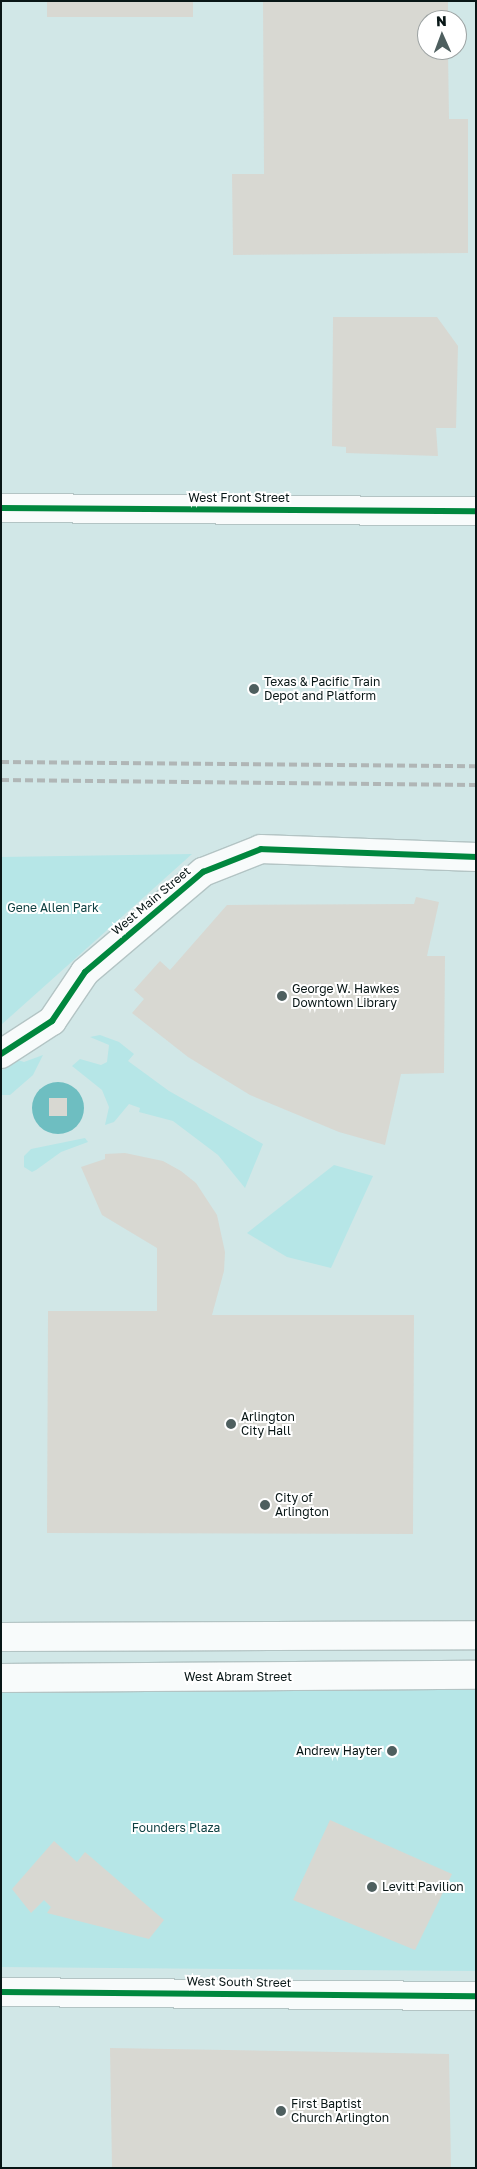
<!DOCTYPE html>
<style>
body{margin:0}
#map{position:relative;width:477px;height:2169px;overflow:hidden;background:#d1e7e7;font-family:"Golos Text",sans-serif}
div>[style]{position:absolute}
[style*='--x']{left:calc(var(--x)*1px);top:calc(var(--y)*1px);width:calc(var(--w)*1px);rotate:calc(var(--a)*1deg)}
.green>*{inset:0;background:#b6e6e7}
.water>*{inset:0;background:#6ebec1}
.round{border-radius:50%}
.building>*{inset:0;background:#d8d8d2}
.roads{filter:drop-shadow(1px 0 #b3c4c4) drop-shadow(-1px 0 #b3c4c4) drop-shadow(0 1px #b3c4c4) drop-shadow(0 -1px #b3c4c4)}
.minor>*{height:28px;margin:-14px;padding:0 14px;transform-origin:14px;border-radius:14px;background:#f8fbfb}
.secondary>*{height:28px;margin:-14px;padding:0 14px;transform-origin:14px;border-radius:14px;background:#f8fbfb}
.rail>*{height:4px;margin-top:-2px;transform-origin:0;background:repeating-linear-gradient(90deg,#b0b6b6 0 8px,transparent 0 12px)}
.cycleway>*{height:6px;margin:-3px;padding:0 3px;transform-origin:3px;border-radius:3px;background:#00873e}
.dots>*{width:14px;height:14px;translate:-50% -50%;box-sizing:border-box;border:2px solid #fff;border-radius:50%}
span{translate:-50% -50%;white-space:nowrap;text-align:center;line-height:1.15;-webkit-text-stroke:4px #fff;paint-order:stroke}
.street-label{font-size:12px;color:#081616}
.poi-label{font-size:12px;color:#081616}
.left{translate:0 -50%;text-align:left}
.right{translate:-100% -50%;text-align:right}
.park-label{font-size:12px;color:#0f4042}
.frame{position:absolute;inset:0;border:2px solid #081616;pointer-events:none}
.north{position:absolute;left:417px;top:10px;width:50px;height:50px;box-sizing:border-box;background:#fff;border:1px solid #9ca2a2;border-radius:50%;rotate:358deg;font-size:14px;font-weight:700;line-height:20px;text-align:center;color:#081616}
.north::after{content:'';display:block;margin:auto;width:18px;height:22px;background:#4e5f5f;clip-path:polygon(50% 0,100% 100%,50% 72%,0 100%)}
</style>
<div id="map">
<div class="green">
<div style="clip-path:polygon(192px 854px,48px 983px,1px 1025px,1px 857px)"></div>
<div style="clip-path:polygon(100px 1035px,119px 1042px,134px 1054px,128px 1061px,169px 1091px,263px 1144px,245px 1188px,218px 1155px,173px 1121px,139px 1112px,140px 1108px,129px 1104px,114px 1122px,105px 1125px,109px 1107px,102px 1090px,72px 1066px,80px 1059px,101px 1065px,107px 1062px,109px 1045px,90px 1037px)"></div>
<div style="clip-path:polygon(43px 1055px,33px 1075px,10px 1095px,1px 1095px,1px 1071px,15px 1059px,24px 1062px)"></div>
<div style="clip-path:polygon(85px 1138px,88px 1142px,61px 1152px,36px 1170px,32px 1172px,24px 1167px,24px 1156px,31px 1149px)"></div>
<div style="clip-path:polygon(334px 1165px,373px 1176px,331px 1268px,287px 1257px,247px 1233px)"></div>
<div style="clip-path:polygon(1px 1688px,476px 1690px,476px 1971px,1px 1967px)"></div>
</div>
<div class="water">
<div class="round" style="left:32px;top:1082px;width:52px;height:52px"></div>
</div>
<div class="building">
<div style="clip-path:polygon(47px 1px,193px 1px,193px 17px,47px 17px)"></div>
<div style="clip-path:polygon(263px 1px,448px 1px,448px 20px,427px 20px,427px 50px,448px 50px,449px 119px,468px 119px,468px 253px,233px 255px,232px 174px,264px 174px)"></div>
<div style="clip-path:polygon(333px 317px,437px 317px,458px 346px,456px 428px,436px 428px,438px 456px,346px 453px,346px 447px,332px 446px)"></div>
<div style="clip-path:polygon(416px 897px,439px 902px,427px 956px,445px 956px,444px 1073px,401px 1074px,385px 1145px,339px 1132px,250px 1095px,188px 1057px,132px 1013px,144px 999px,134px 990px,160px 961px,170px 970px,227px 905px,414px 904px)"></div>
<div style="clip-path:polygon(49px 1098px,67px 1098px,67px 1116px,49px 1116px)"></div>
<div style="clip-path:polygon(125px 1153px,163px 1161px,181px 1171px,196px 1183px,217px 1215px,225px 1252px,224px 1271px,212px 1315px,414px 1315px,413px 1534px,47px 1533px,48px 1311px,157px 1311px,157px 1248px,102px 1215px,81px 1167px,105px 1159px,105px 1154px)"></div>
<div style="clip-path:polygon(330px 1820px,452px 1874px,415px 1950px,293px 1900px)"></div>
<div style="clip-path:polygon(54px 1841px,77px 1862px,85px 1852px,164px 1920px,149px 1939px,47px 1913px,51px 1907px,44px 1900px,31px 1913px,12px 1889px)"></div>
<div style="clip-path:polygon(110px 2048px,449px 2054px,451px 2168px,112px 2168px)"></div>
</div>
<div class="roads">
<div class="minor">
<div style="--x:1;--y:508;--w:475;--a:0.4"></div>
<div style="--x:1;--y:1054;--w:61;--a:-32.9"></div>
<div style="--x:52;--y:1021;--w:59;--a:-56"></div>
<div style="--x:85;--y:972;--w:155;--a:-40.3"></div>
<div style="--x:203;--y:872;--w:62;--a:-21.6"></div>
<div style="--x:261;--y:849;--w:215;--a:2.1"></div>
<div style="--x:1;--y:1992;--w:475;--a:0.5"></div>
</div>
<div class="secondary">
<div style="--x:1;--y:1637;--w:475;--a:-0.2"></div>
<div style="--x:1;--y:1678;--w:475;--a:-0.4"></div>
</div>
</div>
<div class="rail">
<div style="--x:1;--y:762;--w:475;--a:0.5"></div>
<div style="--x:1;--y:780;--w:475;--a:0.6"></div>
</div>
<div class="cycleway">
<div style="--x:1;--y:508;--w:475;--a:0.4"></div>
<div style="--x:1;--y:1054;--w:61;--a:-32.9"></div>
<div style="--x:52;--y:1021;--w:59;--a:-56"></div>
<div style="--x:85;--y:972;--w:155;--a:-40.3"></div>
<div style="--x:203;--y:872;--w:62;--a:-21.6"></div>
<div style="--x:261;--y:849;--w:215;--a:2.1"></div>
<div style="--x:1;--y:1992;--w:475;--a:0.5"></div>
</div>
<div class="dots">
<div style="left:254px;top:689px;background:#4e5f5f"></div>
<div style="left:282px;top:996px;background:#4e5f5f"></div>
<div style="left:231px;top:1424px;background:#4e5f5f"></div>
<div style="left:265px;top:1505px;background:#4e5f5f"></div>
<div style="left:392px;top:1751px;background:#4e5f5f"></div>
<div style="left:372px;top:1887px;background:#4e5f5f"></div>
<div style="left:281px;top:2111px;background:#4e5f5f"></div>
</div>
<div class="street-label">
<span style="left:239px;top:498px">West Front Street</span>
<span style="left:151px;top:901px;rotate:-40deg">West Main Street</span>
<span style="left:238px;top:1677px">West Abram Street</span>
<span style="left:239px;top:1982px;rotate:1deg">West South Street</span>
</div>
<div class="poi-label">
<span class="left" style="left:264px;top:689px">Texas &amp; Pacific Train<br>Depot and Platform</span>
<span class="left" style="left:292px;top:996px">George W. Hawkes<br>Downtown Library</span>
<span class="left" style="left:241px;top:1424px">Arlington<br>City Hall</span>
<span class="left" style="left:275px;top:1505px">City of<br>Arlington</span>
<span class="right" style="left:382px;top:1751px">Andrew Hayter</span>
<span class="left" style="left:382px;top:1887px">Levitt Pavilion</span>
<span class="left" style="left:291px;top:2111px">First Baptist<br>Church Arlington</span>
</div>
<div class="park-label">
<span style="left:53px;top:908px">Gene Allen Park</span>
<span style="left:176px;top:1828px">Founders Plaza</span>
</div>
<div class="frame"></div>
<div class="north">N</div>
</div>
